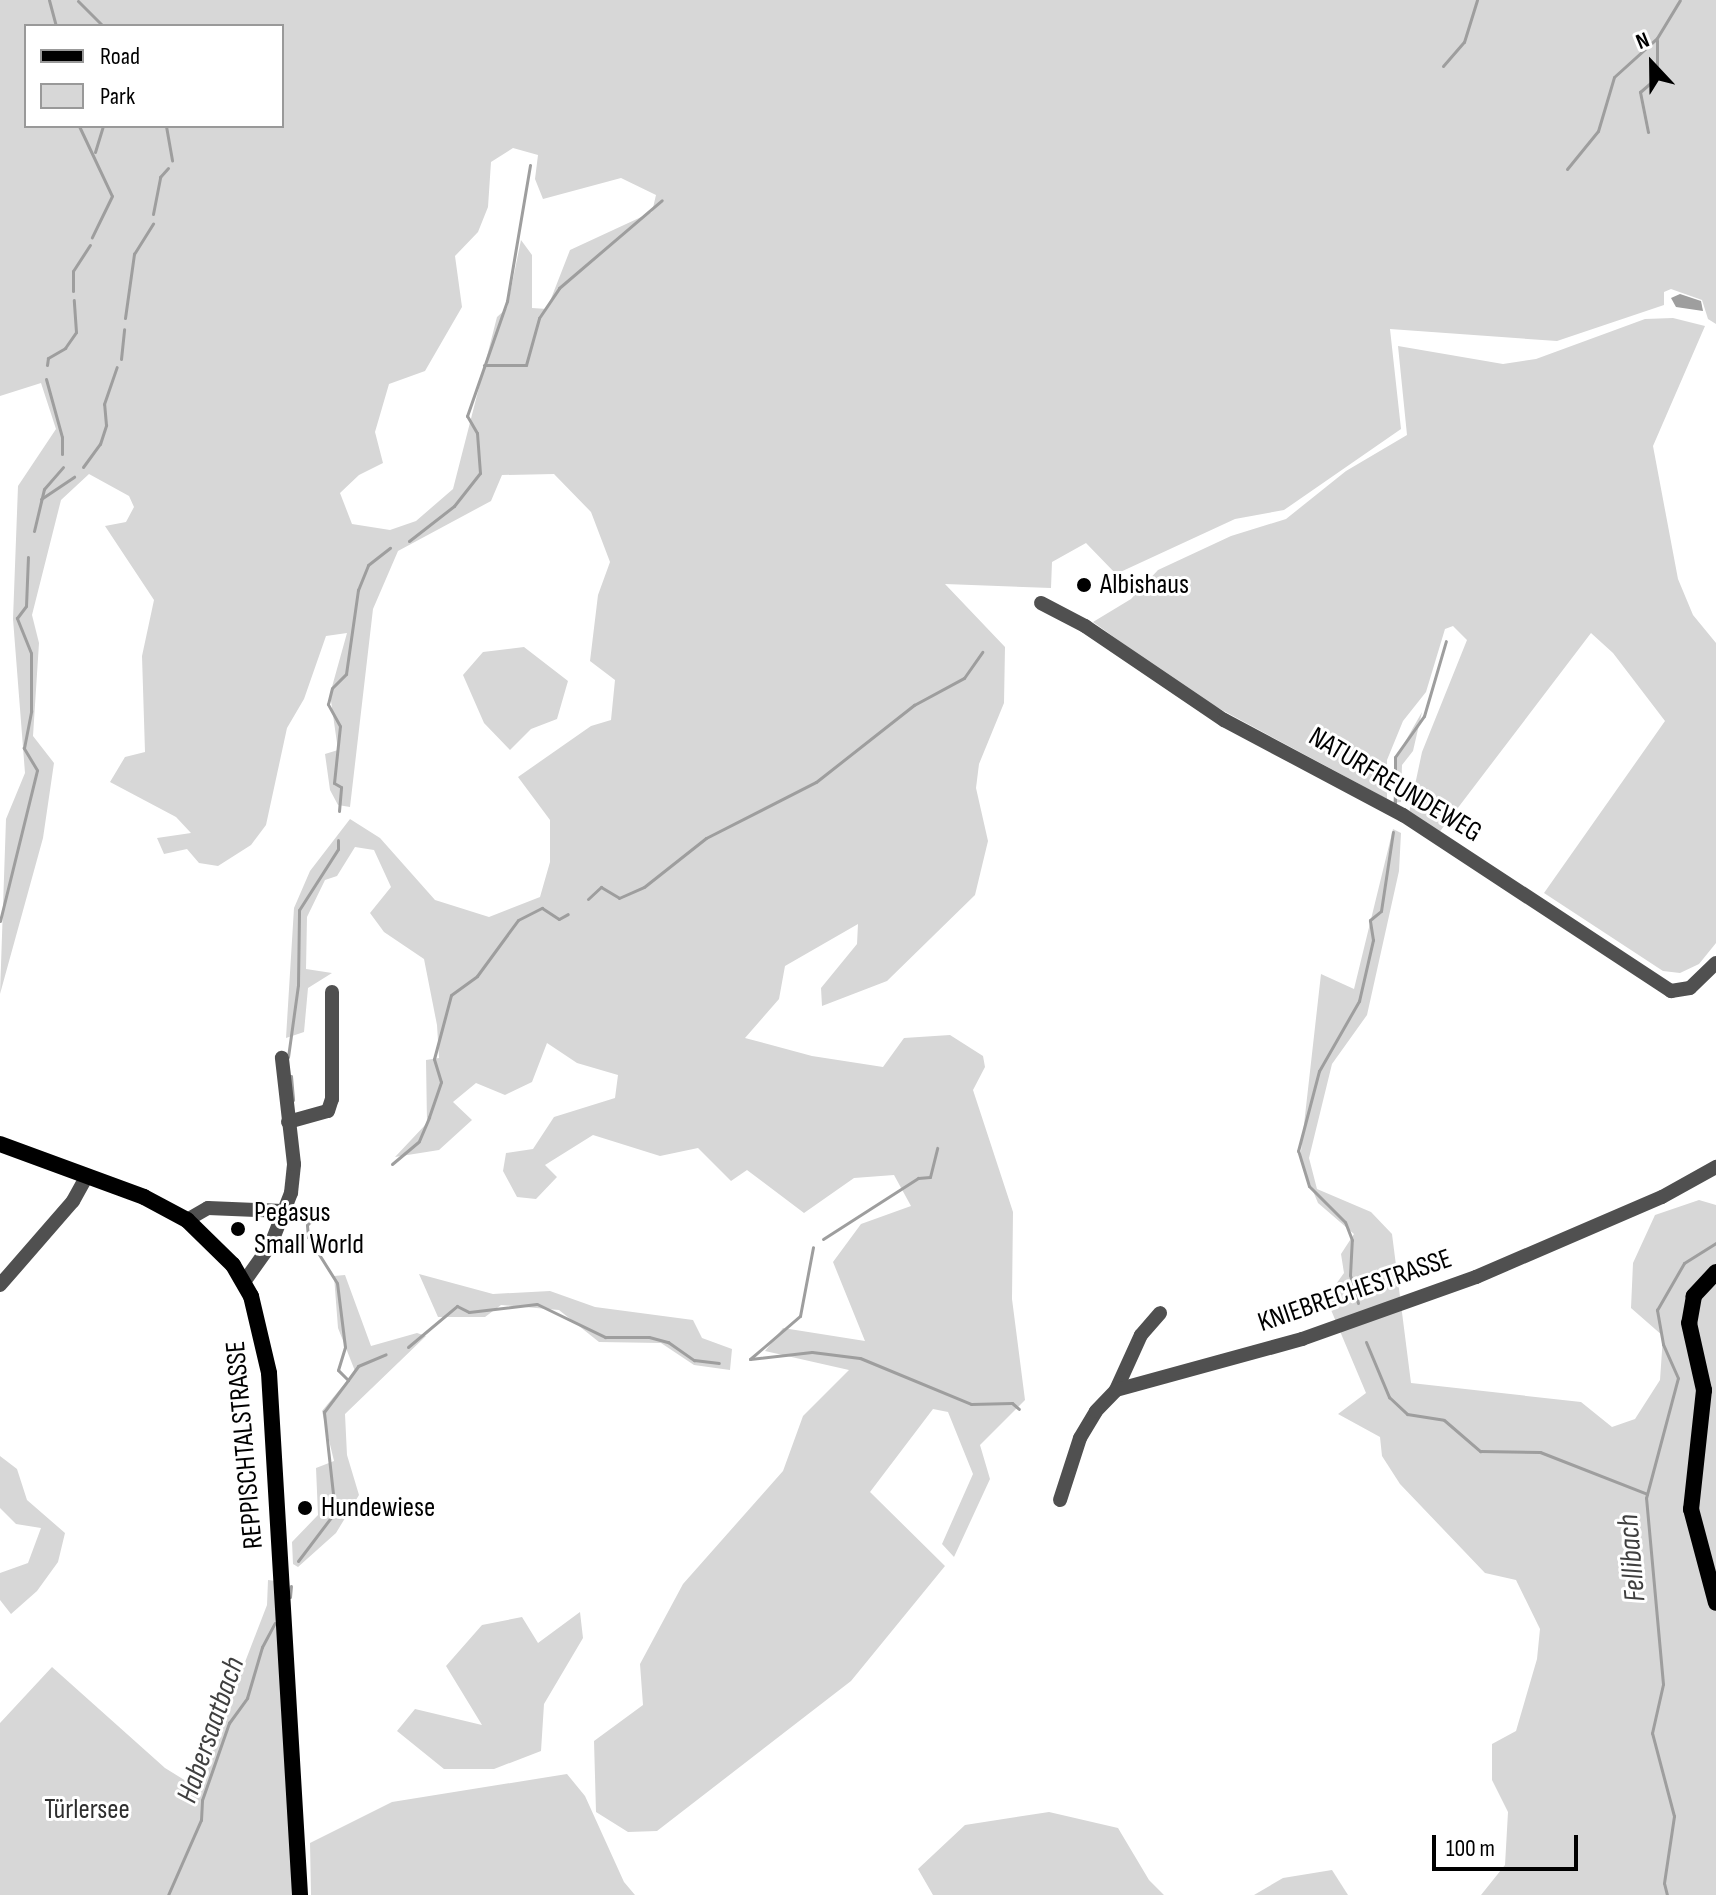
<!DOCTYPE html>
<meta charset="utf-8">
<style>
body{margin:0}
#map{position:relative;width:1716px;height:1895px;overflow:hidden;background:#fff;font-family:"Sofia Sans Condensed",sans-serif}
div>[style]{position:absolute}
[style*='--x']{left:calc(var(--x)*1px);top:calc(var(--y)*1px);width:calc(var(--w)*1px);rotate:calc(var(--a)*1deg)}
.green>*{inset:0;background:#d7d7d7}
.water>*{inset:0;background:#9e9e9e}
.stream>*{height:3px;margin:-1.5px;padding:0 1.5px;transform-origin:1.5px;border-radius:1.5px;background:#9e9e9e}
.minor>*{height:14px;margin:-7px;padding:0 7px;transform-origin:7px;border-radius:7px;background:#505050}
.major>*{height:16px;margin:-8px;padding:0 8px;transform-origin:8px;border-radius:8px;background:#000}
.dots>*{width:22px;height:22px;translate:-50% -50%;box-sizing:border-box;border:4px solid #fff;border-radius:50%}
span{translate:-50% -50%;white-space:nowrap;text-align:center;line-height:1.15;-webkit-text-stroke:6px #fff;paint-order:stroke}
.poi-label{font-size:28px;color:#000}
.left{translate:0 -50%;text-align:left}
.street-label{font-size:28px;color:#000}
.park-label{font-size:28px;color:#2e2e2e}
.water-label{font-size:30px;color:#3f3f3f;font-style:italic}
.legend{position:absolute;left:24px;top:24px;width:260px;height:104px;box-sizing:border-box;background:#fff;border:2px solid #999;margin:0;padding:10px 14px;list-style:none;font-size:24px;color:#000}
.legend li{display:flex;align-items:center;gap:16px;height:40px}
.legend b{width:40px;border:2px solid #999}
.north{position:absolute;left:1612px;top:24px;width:80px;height:80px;-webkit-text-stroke:6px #fff;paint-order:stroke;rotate:338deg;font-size:22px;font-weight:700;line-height:32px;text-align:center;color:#000}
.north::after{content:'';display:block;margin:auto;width:28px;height:36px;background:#000;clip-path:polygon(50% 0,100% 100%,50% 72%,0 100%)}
.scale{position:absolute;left:1432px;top:1835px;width:146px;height:36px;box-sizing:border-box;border:4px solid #000;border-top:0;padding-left:10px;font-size:24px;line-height:28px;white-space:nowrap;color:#000;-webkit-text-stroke:6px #fff;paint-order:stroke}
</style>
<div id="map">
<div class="green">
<div style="clip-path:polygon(evenodd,0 0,1716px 0,1716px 324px,1708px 319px,1702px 300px,1671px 289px,1664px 292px,1664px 305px,1557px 341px,1390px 329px,1401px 429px,1284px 510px,1235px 519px,1116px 574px,1086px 543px,1052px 562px,1051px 588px,945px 584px,1005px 647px,1004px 703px,979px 764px,976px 788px,988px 841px,975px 895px,887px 981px,822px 1006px,821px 988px,857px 944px,858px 924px,785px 966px,779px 999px,745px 1038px,812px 1056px,883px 1067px,904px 1038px,950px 1035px,983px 1056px,985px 1067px,973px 1090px,1013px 1212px,1012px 1299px,1025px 1400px,980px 1445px,990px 1479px,954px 1557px,942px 1544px,973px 1474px,948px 1412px,933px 1409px,870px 1492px,945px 1566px,851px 1681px,657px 1831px,628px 1832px,596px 1812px,594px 1741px,643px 1705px,640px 1664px,683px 1584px,783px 1471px,803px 1416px,849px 1370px,765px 1351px,783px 1328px,865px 1341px,833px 1262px,861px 1224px,911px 1206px,894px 1175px,854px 1178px,804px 1213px,747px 1170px,731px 1181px,698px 1148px,660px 1156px,593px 1135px,545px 1165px,557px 1177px,536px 1199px,517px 1197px,503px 1171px,506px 1153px,533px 1149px,554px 1117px,615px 1098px,618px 1075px,577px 1063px,547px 1043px,532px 1082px,505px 1095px,476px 1083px,453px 1102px,472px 1120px,439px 1150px,395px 1157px,427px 1123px,426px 1060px,439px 1058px,437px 1025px,424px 959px,384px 932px,370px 913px,391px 887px,374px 850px,355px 847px,337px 876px,325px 880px,307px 917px,306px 969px,332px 973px,308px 988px,304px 1032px,286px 1038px,294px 908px,310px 871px,350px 819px,380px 838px,435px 900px,489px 917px,540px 897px,550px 862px,550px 820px,518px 777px,591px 726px,611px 720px,615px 680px,590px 661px,598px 595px,610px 562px,591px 512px,554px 474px,502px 475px,491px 501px,398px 551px,373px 609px,350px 807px,338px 805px,330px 790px,325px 754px,338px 750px,330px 694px,347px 633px,326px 636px,304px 699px,287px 728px,266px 825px,251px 845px,218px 866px,199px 863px,187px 849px,164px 854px,157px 838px,191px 833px,176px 817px,110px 782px,125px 757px,145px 752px,142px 656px,154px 600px,105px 526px,126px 522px,134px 507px,129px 496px,89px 474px,61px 500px,32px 615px,39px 643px,33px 736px,54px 763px,43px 838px,0 994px,6px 819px,25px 773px,13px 619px,18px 486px,56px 429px,41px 383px,0 396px,0 0,26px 26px,282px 26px,282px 126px,26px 126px,26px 26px,0 0,513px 148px,538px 155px,535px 179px,543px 199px,621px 178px,656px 195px,652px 212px,570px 250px,547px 309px,532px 308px,532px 255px,521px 240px,507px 308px,497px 317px,453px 489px,416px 521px,390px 530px,352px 524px,340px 493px,359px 475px,383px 463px,375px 432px,389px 384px,425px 371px,462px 307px,455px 256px,478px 232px,488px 207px,491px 162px,513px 148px)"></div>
<div style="clip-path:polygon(1673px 318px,1705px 326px,1653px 446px,1678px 579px,1693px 615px,1716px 643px,1716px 943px,1699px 964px,1680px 973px,1663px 971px,1544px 893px,1665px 721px,1613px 653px,1591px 633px,1438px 834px,1409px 813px,1422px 752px,1467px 640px,1453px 626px,1445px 629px,1426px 692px,1403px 721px,1387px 760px,1387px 799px,1196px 696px,1093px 622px,1131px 599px,1158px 570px,1231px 536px,1286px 519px,1346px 471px,1407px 435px,1398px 346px,1503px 364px,1536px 359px,1645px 319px)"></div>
<div style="clip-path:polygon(524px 647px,568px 681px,557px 719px,531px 729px,510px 750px,484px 723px,463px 675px,483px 652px)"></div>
<div style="clip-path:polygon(1422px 712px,1413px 751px,1402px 765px,1401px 802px,1393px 803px,1397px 756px)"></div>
<div style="clip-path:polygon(1393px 829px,1401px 833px,1399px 871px,1367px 1015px,1332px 1064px,1309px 1158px,1317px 1189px,1371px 1212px,1392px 1234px,1411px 1383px,1581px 1402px,1612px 1427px,1635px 1419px,1660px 1380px,1663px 1336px,1631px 1308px,1633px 1263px,1655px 1215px,1699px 1200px,1716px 1205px,1716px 1895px,1481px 1895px,1505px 1865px,1508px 1812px,1492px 1780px,1492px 1744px,1516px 1731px,1537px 1659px,1540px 1629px,1516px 1580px,1485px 1573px,1400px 1484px,1382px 1456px,1380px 1437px,1338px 1414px,1366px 1393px,1326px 1298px,1344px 1273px,1341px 1254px,1354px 1234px,1318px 1203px,1300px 1160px,1321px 974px,1354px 989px)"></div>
<div style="clip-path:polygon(419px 1274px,493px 1294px,550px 1291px,595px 1307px,693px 1320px,702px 1338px,732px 1349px,730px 1370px,694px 1365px,661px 1343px,599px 1342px,559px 1310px,501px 1305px,485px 1317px,438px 1317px)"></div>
<div style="clip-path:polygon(345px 1275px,371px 1346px,417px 1333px,426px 1336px,345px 1414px,347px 1455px,359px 1495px,336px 1533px,298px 1567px,293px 1564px,292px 1542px,318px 1515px,316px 1468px,334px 1461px,322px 1411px,355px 1371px,338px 1328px,334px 1276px)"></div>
<div style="clip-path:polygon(0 1456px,17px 1469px,27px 1500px,65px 1533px,58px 1562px,37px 1591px,11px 1614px,0 1600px,0 1573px,28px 1563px,41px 1528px,16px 1524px,0 1508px)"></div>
<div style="clip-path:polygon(268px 1580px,276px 1581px,295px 1895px,0 1895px,0 1723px,52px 1667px,165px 1768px,186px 1781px,200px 1779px,267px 1605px)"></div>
<div style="clip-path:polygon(580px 1612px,583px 1638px,544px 1704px,541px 1751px,494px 1769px,444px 1769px,397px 1731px,415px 1709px,482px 1725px,446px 1666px,482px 1625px,522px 1617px,538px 1643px)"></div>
<div style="clip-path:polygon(567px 1774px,585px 1796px,624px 1882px,635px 1895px,311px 1895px,310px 1843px,392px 1802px)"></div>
<div style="clip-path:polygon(1049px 1812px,1118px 1828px,1149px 1880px,1164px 1895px,933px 1895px,918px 1869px,965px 1825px)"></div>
<div style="clip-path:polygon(1332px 1870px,1348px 1895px,1254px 1895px,1283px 1878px)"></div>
</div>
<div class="water">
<div style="clip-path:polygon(1680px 294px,1701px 301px,1703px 311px,1676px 307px,1671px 298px)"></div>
</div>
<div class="stream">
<div style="--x:49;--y:0;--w:27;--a:75"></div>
<div style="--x:78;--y:1;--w:35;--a:45"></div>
<div style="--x:1443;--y:66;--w:32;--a:-49"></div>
<div style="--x:1464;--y:42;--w:44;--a:-72.8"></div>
<div style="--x:79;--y:126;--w:77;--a:64.8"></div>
<div style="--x:112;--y:196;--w:46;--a:116"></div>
<div style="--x:166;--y:126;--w:35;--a:80"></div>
<div style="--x:1648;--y:132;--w:41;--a:-101.3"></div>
<div style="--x:1640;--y:92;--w:23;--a:-41"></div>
<div style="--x:1657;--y:77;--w:37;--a:-90"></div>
<div style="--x:95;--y:152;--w:27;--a:-73"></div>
<div style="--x:1567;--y:169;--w:49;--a:-50.8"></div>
<div style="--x:1598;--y:131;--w:56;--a:-73.5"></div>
<div style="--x:1614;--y:77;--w:58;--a:-42.2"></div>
<div style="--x:1657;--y:38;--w:44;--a:-58.8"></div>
<div style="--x:153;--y:214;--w:38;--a:-79"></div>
<div style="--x:160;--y:177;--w:12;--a:-48"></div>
<div style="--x:73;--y:291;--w:20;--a:-90"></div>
<div style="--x:73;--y:271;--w:31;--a:-57"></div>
<div style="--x:125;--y:318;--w:65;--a:-82"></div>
<div style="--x:134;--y:254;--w:36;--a:-58"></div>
<div style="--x:121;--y:359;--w:30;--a:-84"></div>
<div style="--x:47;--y:365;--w:7;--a:-82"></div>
<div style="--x:48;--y:358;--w:20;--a:-30"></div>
<div style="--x:65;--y:348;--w:19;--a:-55"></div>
<div style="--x:76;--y:332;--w:32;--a:-94"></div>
<div style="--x:484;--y:365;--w:42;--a:0"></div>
<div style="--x:526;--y:365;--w:49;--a:-74.5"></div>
<div style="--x:539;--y:318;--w:36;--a:-56"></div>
<div style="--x:559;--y:288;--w:135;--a:-40.5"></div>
<div style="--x:46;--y:379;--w:60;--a:74.6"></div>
<div style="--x:62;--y:437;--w:17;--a:90"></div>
<div style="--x:83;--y:467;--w:29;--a:-54"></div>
<div style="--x:100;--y:444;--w:20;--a:-72"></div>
<div style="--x:106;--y:425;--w:21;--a:-95"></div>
<div style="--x:104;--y:404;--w:39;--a:-71"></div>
<div style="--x:41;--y:499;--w:40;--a:-34"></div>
<div style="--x:34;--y:531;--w:43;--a:-76.6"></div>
<div style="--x:44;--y:489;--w:29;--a:-49"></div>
<div style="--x:409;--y:541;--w:57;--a:-37.9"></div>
<div style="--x:454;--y:506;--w:42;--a:-51.8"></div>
<div style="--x:480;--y:473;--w:40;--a:-94.3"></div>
<div style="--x:477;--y:433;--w:20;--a:-120"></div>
<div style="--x:467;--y:416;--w:122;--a:-70.8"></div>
<div style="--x:507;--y:301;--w:138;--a:-80.4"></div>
<div style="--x:1395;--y:805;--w:48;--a:-90"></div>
<div style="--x:1395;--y:757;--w:50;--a:-54.7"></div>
<div style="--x:1424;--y:716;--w:78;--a:-73.7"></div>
<div style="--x:339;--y:811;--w:24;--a:-85"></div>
<div style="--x:341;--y:787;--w:8;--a:-150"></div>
<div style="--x:334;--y:783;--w:57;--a:-84"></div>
<div style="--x:340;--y:726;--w:25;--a:-119"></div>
<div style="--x:328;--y:704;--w:16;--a:-76"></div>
<div style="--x:332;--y:688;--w:20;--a:-45"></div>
<div style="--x:346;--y:674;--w:85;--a:-81.9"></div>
<div style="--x:358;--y:590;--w:27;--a:-68"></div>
<div style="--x:368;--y:565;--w:28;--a:-38"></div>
<div style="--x:588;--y:899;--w:18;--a:-43"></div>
<div style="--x:601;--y:887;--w:21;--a:31"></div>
<div style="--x:619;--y:898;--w:27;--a:-24"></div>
<div style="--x:644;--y:887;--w:79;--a:-38.3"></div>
<div style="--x:706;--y:838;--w:123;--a:-27"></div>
<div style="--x:816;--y:782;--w:125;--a:-38.2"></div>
<div style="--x:914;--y:705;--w:57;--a:-28.4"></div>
<div style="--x:964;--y:678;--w:32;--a:-55"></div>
<div style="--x:0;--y:921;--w:155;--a:-76.2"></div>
<div style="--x:37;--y:770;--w:26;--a:-121"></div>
<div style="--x:24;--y:748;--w:38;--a:-79"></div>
<div style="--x:31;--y:711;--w:58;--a:-90"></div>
<div style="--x:31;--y:653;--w:38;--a:-112"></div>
<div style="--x:17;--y:618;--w:15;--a:-53"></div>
<div style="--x:26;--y:606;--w:49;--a:-87.7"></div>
<div style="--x:288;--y:1057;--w:73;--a:-82.1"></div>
<div style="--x:298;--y:985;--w:75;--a:-89.2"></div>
<div style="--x:299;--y:910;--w:72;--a:-57.4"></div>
<div style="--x:338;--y:849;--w:9;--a:-90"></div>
<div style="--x:291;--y:1076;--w:24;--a:85"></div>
<div style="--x:392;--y:1164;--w:35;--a:-40"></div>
<div style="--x:419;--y:1141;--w:26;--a:-67"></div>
<div style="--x:429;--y:1117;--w:37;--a:-71"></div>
<div style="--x:441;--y:1082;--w:24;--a:-107"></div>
<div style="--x:434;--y:1059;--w:66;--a:-75.1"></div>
<div style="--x:451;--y:995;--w:32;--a:-36"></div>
<div style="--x:477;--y:976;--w:69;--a:-53.8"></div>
<div style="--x:518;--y:920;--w:27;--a:-27"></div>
<div style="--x:542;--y:908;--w:20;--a:33"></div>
<div style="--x:559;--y:919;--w:10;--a:-29"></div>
<div style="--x:823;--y:1239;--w:113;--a:-32.7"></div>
<div style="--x:918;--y:1178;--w:12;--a:-5"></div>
<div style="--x:930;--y:1177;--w:30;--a:-76"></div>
<div style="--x:1358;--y:1303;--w:29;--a:-106"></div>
<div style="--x:1350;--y:1275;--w:35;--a:-87"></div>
<div style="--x:1352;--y:1240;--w:19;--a:-111"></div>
<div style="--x:1345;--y:1222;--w:51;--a:-135"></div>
<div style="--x:1309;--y:1186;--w:37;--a:-107"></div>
<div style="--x:1298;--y:1151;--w:83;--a:-75.3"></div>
<div style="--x:1319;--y:1071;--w:81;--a:-60.3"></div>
<div style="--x:1359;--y:1001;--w:63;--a:-77.1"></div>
<div style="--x:1373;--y:940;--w:20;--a:-99"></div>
<div style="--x:1370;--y:920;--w:14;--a:-39"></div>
<div style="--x:1381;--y:911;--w:80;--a:-81.4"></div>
<div style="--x:1366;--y:1342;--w:60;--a:67.3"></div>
<div style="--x:1389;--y:1397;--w:25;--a:43"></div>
<div style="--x:1407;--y:1414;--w:37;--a:9"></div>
<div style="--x:1444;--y:1420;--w:48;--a:40.7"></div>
<div style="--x:1480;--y:1451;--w:60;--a:1"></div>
<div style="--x:1540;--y:1452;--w:115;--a:21.4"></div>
<div style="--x:408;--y:1347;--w:64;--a:-39.9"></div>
<div style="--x:457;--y:1306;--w:13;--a:27"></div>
<div style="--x:469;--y:1312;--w:68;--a:-6.7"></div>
<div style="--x:537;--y:1304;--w:76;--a:25.9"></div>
<div style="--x:605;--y:1337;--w:44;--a:0"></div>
<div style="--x:649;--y:1337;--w:20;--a:15"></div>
<div style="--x:668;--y:1342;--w:32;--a:35"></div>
<div style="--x:694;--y:1360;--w:25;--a:7"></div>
<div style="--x:750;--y:1359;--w:62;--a:-6.4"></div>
<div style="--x:812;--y:1352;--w:48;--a:7.1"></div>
<div style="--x:860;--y:1358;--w:120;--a:22.5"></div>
<div style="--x:971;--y:1404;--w:41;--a:-1.4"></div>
<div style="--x:1012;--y:1403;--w:9;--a:41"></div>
<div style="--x:750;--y:1359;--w:66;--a:-40.7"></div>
<div style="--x:800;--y:1316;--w:70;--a:-79.3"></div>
<div style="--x:348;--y:1380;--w:17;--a:-54"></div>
<div style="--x:358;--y:1366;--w:30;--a:-23"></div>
<div style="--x:298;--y:1561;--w:61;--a:-52.9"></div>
<div style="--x:335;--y:1512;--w:101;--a:-96.3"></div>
<div style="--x:324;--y:1412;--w:40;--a:-53"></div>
<div style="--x:348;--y:1380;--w:14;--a:-135"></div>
<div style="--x:338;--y:1370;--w:24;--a:-73"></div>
<div style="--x:345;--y:1347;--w:64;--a:-97.1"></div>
<div style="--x:337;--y:1283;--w:54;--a:-122.2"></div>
<div style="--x:308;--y:1237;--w:12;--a:-95"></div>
<div style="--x:307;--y:1225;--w:22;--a:-47"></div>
<div style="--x:290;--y:1597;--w:11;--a:-85"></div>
<div style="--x:168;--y:1895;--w:82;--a:-66.3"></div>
<div style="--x:201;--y:1820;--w:20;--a:-87"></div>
<div style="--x:202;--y:1800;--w:82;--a:-70.7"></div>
<div style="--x:229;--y:1723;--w:31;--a:-54"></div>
<div style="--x:247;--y:1698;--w:53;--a:-73.6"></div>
<div style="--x:262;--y:1647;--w:27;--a:-62"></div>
<div style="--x:1667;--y:1895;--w:12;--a:-104"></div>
<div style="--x:1664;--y:1883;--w:68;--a:-81.5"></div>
<div style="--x:1674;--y:1816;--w:86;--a:-104.8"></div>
<div style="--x:1652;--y:1733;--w:50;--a:-77.3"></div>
<div style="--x:1663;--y:1684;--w:187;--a:-95.2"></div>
<div style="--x:1646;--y:1498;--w:124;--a:-75.1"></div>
<div style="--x:1678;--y:1378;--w:37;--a:-114"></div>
<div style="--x:1663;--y:1344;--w:35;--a:-100"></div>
<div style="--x:1657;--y:1310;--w:54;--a:-60.1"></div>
<div style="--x:1684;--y:1263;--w:38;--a:-32"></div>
</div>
<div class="minor">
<div style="--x:1041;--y:603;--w:50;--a:27.6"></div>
<div style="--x:1085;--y:626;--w:168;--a:34.1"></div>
<div style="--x:1224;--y:720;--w:203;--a:28"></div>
<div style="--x:1403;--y:815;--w:321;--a:33.3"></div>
<div style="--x:1671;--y:991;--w:19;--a:-9"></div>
<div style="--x:1690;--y:988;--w:36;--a:-44"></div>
<div style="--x:288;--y:1122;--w:41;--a:-15.4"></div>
<div style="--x:328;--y:1111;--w:13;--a:-72"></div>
<div style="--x:332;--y:1099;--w:107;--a:-90"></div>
<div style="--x:187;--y:1220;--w:24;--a:-30"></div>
<div style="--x:208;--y:1208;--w:74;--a:2.3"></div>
<div style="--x:244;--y:1282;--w:47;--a:-54.6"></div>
<div style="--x:271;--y:1244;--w:55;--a:-68.6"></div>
<div style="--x:291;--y:1193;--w:29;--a:-84"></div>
<div style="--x:294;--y:1164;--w:107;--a:-96.5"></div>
<div style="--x:0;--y:1285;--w:111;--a:-49"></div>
<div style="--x:73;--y:1201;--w:26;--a:-61"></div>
<div style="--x:1116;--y:1390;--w:60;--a:-65.6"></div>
<div style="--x:1141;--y:1335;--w:29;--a:-49"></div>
<div style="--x:1060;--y:1500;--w:65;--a:-72.1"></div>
<div style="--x:1080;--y:1438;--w:31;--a:-59"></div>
<div style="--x:1096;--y:1411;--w:29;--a:-46"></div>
<div style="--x:1116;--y:1390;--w:193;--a:-15.3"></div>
<div style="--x:1302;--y:1339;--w:185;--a:-19.6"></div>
<div style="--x:1476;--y:1277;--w:202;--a:-23.3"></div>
<div style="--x:1662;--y:1197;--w:62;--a:-29.1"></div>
</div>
<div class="major">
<div style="--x:0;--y:1144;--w:153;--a:20.2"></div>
<div style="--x:144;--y:1197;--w:49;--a:28.1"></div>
<div style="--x:187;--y:1220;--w:64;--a:44.4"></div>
<div style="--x:233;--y:1265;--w:36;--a:60"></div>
<div style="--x:251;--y:1296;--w:79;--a:76.8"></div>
<div style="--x:269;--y:1373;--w:523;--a:86.6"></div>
<div style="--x:1716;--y:1272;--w:33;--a:133"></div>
<div style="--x:1694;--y:1296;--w:27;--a:100"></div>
<div style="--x:1689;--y:1323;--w:69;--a:77.4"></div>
<div style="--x:1704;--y:1390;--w:120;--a:96.2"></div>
<div style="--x:1691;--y:1509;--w:97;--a:75.1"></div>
</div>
<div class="dots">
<div style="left:1084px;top:585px;background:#000"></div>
<div style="left:238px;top:1229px;background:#000"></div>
<div style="left:305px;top:1508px;background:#000"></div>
</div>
<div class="poi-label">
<span class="left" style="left:1100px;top:585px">Albishaus</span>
<span class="left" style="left:254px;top:1229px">Pegasus<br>Small World</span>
<span class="left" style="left:321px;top:1508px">Hundewiese</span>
</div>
<div class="street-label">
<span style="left:1395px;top:785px;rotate:31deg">NATURFREUNDEWEG</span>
<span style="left:1355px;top:1291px;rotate:-19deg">KNIEBRECHESTRASSE</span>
<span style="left:245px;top:1445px;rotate:-95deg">REPPISCHTALSTRASSE</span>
</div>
<div class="park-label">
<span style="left:87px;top:1810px">Türlersee</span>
</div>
<div class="water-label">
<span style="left:1632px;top:1558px;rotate:-95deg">Fellibach</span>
<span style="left:211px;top:1730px;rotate:-71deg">Habersaatbach</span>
</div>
<ul class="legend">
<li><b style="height:10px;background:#000"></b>Road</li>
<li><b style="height:22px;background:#d7d7d7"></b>Park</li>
</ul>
<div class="north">N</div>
<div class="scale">100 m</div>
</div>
